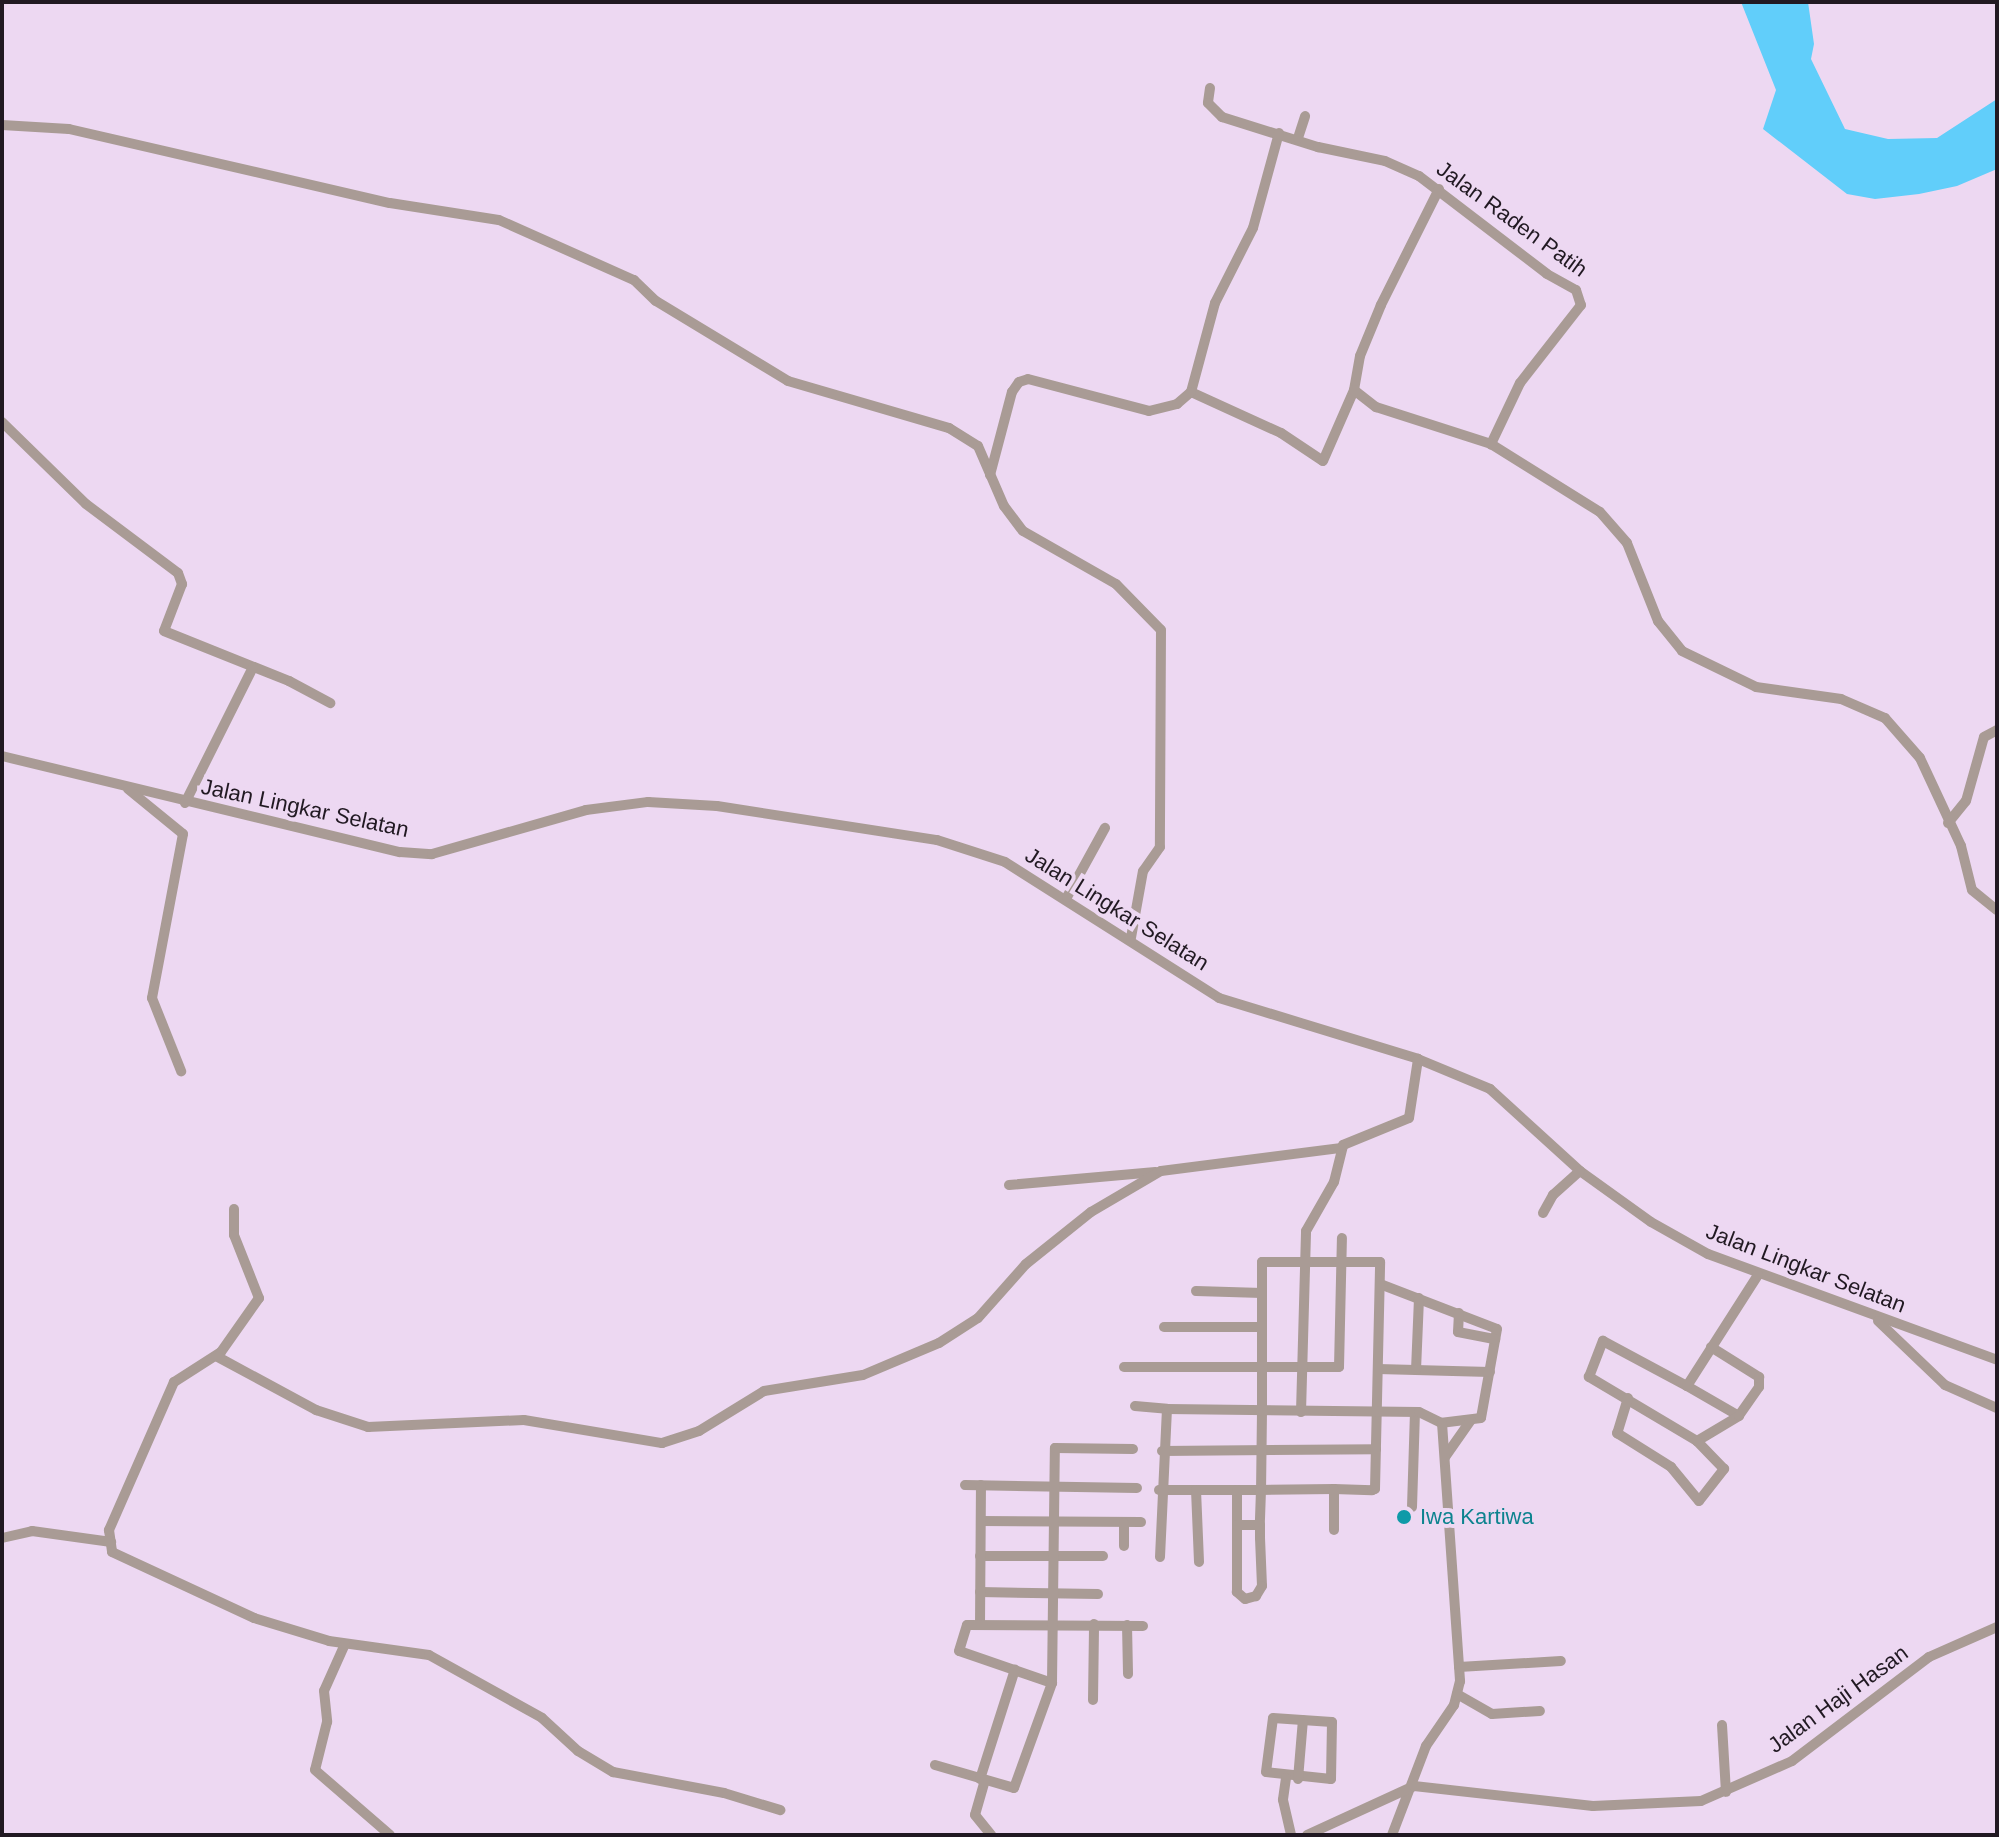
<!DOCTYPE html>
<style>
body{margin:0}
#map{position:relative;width:1999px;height:1837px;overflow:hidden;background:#edd8f2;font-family:Helvetica,sans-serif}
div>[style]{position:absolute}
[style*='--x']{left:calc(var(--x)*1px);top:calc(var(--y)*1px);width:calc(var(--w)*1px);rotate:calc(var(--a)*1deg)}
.water>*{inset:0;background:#61cefa}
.minor>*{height:10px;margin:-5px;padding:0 5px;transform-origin:5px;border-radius:5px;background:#a99b95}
.dots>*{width:22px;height:22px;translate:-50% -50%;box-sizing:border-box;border:4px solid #edd8f2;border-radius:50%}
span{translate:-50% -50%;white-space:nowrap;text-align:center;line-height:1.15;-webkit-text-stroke:8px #edd8f2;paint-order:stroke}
.street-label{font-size:22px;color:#211922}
.culture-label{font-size:22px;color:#0d838f}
.left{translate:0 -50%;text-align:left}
.frame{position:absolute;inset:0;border:4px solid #211922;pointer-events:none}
</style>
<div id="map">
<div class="water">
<div style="clip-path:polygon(1741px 2px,1808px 2px,1814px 44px,1811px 59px,1845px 129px,1888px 139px,1937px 138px,1997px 99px,1997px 169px,1957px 186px,1919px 194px,1875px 199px,1847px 194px,1763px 129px,1776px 90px)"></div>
</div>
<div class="minor">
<div style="--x:1210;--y:88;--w:15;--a:98"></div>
<div style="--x:1208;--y:103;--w:20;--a:45"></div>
<div style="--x:1222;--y:117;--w:101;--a:17.4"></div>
<div style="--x:1318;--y:147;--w:68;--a:11.8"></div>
<div style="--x:1385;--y:161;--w:37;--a:24"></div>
<div style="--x:1419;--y:176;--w:161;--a:37.4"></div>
<div style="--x:1547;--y:274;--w:33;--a:29"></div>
<div style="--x:1576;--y:290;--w:16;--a:72"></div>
<div style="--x:1581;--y:305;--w:99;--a:128"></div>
<div style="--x:1520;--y:383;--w:68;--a:115.4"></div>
<div style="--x:1491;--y:444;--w:128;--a:32"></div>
<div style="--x:1600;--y:512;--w:41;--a:48.9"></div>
<div style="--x:1627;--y:543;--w:84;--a:68.3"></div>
<div style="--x:1658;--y:621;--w:38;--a:51"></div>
<div style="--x:1682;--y:651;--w:82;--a:25.9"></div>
<div style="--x:1756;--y:687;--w:86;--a:8"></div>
<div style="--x:1841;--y:699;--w:48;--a:23.4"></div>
<div style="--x:1885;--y:718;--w:53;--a:48.8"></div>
<div style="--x:1920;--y:758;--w:97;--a:65"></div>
<div style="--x:1961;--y:846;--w:45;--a:76"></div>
<div style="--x:1972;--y:890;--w:32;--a:39"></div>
<div style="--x:2;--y:125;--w:67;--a:3.4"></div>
<div style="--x:69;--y:129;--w:329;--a:13"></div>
<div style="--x:390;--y:203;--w:110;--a:8.9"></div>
<div style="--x:499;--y:220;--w:148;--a:24"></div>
<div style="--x:634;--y:280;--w:30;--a:44"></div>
<div style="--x:656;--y:301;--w:154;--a:31.2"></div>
<div style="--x:788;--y:381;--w:168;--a:16.3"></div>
<div style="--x:949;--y:428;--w:34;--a:32"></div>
<div style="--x:978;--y:446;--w:65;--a:66.6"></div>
<div style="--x:1004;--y:506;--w:31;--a:53"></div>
<div style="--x:1023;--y:531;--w:107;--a:29.7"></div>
<div style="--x:1116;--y:584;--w:64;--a:45.6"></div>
<div style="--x:1161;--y:630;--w:217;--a:90.3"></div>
<div style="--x:1160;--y:847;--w:29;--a:125"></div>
<div style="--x:1143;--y:871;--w:68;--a:100.2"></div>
<div style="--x:1279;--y:133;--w:98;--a:105.3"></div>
<div style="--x:1253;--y:228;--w:84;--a:116.9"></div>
<div style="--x:1215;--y:303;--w:92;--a:105.1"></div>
<div style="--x:1191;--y:392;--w:99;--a:24.5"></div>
<div style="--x:1281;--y:433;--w:50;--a:33.7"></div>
<div style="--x:1323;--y:461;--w:77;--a:-66.4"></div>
<div style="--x:1298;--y:138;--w:23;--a:-72"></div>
<div style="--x:1439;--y:189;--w:130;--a:116.6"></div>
<div style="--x:1381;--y:305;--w:55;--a:112.4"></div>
<div style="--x:1360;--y:356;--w:35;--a:100"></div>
<div style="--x:1354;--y:390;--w:28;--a:38"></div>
<div style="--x:1376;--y:407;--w:121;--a:17.8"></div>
<div style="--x:2;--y:422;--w:117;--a:44.3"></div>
<div style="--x:86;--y:504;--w:115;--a:36.9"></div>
<div style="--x:178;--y:573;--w:12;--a:70"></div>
<div style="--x:182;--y:584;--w:50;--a:111"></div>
<div style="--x:164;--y:631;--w:135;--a:21.8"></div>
<div style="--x:289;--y:681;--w:47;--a:28.2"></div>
<div style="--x:990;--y:475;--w:86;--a:-75.2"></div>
<div style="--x:1012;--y:392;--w:12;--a:-55"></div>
<div style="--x:1019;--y:382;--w:9;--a:-18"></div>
<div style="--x:1028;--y:379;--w:125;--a:14.8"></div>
<div style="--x:1149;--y:411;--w:29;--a:-14"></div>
<div style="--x:1177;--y:404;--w:18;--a:-41"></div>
<div style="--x:2;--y:756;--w:409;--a:13.6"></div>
<div style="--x:400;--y:852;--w:32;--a:4"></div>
<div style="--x:432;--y:854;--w:160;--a:-15.9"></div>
<div style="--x:586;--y:810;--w:63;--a:-7.4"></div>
<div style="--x:648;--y:802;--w:69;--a:3.3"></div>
<div style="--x:717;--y:806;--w:223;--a:8.8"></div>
<div style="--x:937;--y:840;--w:71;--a:17.9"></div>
<div style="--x:1005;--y:862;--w:254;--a:32.4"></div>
<div style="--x:1219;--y:998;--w:208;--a:17"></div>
<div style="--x:1418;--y:1059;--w:78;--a:22.6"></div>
<div style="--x:1490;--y:1089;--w:122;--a:42.3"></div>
<div style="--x:1580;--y:1171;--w:87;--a:35.7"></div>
<div style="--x:1651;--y:1222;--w:65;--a:29.3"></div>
<div style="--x:1708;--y:1254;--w:308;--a:20.1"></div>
<div style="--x:128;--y:789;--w:71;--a:39.3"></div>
<div style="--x:183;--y:834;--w:167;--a:100.7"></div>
<div style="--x:152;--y:998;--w:79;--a:68.3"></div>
<div style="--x:185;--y:803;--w:152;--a:-63.4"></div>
<div style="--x:1948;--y:823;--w:28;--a:-51"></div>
<div style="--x:1966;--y:801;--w:66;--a:-74.3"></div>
<div style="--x:1984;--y:737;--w:15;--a:-28"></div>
<div style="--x:1067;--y:897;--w:79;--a:-61.2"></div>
<div style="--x:1009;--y:1185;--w:147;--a:-5.1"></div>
<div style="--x:234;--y:1209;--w:26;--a:90"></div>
<div style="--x:234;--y:1235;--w:68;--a:68.4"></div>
<div style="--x:259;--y:1298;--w:66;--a:125.1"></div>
<div style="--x:221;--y:1352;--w:56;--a:147.4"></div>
<div style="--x:174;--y:1382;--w:162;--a:113.7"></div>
<div style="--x:109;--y:1530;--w:22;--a:82"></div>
<div style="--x:112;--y:1552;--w:157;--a:24.9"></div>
<div style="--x:254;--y:1618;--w:78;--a:17"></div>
<div style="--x:329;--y:1641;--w:101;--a:8"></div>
<div style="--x:429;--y:1655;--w:129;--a:29.1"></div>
<div style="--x:542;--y:1718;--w:49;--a:42.5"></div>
<div style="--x:578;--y:1751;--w:41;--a:31"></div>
<div style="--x:613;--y:1772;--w:113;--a:10.7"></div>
<div style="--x:724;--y:1793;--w:59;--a:16.9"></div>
<div style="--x:1543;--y:1213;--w:21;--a:-61"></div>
<div style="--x:1553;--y:1195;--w:36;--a:-42"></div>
<div style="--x:1380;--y:1284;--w:125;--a:21"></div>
<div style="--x:1497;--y:1329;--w:90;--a:100.2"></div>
<div style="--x:1481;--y:1418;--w:39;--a:173"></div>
<div style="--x:1196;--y:1291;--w:66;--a:1.7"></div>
<div style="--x:1459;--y:1313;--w:19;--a:93"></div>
<div style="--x:1458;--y:1332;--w:38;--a:11"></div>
<div style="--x:1878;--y:1321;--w:93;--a:43.7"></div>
<div style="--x:1945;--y:1385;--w:57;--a:23.9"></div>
<div style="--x:1164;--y:1327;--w:98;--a:0"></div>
<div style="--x:1603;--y:1341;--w:95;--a:28.2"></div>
<div style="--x:1687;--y:1386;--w:60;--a:30"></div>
<div style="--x:1739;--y:1416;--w:49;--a:149.2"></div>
<div style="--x:1697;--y:1441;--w:126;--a:-149.3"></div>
<div style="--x:1589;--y:1377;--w:39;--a:-69"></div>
<div style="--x:1711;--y:1347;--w:57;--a:32"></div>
<div style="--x:1759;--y:1377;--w:10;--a:90"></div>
<div style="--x:1759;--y:1387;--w:35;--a:125"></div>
<div style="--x:216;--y:1356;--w:114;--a:28.4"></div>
<div style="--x:316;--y:1410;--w:55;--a:18.1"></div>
<div style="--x:368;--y:1427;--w:156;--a:-2.6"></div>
<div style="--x:524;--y:1420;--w:140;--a:9.5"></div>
<div style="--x:662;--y:1443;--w:39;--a:-18"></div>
<div style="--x:699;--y:1431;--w:76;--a:-31.6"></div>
<div style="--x:764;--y:1391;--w:100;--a:-9.2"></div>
<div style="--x:863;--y:1375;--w:82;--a:-22.8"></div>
<div style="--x:939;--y:1343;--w:46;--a:-32.7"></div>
<div style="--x:978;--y:1318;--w:72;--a:-48.4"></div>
<div style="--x:1026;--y:1264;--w:83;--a:-38.7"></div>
<div style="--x:1091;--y:1212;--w:81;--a:-30.4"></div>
<div style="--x:1161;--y:1171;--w:180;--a:-7.3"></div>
<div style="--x:1124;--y:1367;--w:215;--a:0"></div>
<div style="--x:1339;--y:1367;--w:129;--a:-88.7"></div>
<div style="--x:1378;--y:1369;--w:112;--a:1.5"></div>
<div style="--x:1416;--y:1370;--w:72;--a:-87.6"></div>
<div style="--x:1687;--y:1386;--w:132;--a:-57.4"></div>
<div style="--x:1628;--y:1398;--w:37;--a:107"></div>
<div style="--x:1617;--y:1433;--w:64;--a:32.2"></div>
<div style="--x:1671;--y:1467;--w:44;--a:50.5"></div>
<div style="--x:1699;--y:1501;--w:41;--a:-52"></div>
<div style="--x:1724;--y:1469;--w:39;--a:-134"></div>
<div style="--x:1135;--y:1406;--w:32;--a:5"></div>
<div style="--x:1301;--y:1412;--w:181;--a:-88.4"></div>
<div style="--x:1306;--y:1231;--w:56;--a:-60.3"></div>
<div style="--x:1334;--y:1182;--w:38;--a:-76"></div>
<div style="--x:1343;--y:1145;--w:71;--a:-22.2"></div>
<div style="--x:1409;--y:1118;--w:60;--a:-81.3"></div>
<div style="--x:1162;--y:1451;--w:214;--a:-0.5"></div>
<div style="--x:1445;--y:1457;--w:45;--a:-54.9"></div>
<div style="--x:965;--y:1485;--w:172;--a:1"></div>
<div style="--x:1159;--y:1490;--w:102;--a:0"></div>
<div style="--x:1261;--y:1490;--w:73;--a:-0.8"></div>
<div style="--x:1334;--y:1489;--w:38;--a:2"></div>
<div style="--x:1372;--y:1490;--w:3;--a:-18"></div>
<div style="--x:1375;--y:1489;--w:227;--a:-88.7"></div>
<div style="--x:1380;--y:1262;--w:118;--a:180"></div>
<div style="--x:1262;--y:1262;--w:149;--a:90"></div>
<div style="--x:1262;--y:1411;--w:79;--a:90.7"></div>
<div style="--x:1261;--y:1490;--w:35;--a:92"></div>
<div style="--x:1260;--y:1525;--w:13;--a:90"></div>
<div style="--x:1260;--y:1538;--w:48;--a:87.6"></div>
<div style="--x:1262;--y:1586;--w:12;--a:121"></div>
<div style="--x:1256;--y:1596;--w:11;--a:165"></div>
<div style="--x:1245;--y:1599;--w:11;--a:-139"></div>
<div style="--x:1237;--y:1592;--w:102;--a:-90"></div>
<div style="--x:1196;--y:1490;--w:72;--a:87.6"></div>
<div style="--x:1412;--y:1507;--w:95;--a:-88.2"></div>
<div style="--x:981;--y:1521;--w:160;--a:0.4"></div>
<div style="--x:1124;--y:1523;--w:23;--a:90"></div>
<div style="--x:1237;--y:1525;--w:23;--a:0"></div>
<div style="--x:1334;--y:1530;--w:41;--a:-90"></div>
<div style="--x:2;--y:1538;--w:31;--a:-13"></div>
<div style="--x:32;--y:1531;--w:80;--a:7.9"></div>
<div style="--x:980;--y:1556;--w:123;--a:0"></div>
<div style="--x:1160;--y:1557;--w:148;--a:-87.3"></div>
<div style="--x:1167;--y:1409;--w:252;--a:0.7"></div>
<div style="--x:1419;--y:1412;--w:25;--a:26"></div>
<div style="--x:1442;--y:1423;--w:259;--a:86"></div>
<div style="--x:1460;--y:1681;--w:25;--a:104"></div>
<div style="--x:1454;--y:1705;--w:50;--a:124.3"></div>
<div style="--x:1426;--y:1746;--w:95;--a:110.9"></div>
<div style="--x:980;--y:1592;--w:118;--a:1"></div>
<div style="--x:980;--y:1625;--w:140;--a:-89.6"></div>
<div style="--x:1127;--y:1625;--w:49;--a:88.8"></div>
<div style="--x:345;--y:1644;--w:51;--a:114.1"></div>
<div style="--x:324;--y:1691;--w:31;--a:84"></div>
<div style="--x:327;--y:1722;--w:49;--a:104"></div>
<div style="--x:315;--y:1770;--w:99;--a:40.9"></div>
<div style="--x:1459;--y:1667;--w:102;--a:-3.4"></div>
<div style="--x:1052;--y:1683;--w:98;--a:-161"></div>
<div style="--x:959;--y:1651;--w:27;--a:-73"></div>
<div style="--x:967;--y:1625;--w:176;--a:0.3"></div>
<div style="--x:1457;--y:1694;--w:40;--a:29.7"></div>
<div style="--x:1492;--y:1714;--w:48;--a:-3.6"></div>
<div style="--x:1093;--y:1700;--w:76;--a:-89.2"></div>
<div style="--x:1273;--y:1718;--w:59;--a:3.9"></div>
<div style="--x:1332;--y:1722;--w:57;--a:91"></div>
<div style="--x:1331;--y:1779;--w:65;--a:-173.9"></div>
<div style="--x:1266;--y:1772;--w:54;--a:-82.6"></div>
<div style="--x:1722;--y:1725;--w:67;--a:86.6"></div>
<div style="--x:935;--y:1765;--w:82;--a:16.2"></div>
<div style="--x:1014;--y:1788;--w:112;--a:-70.1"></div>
<div style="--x:1052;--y:1683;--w:235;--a:-89.3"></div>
<div style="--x:1055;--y:1448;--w:78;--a:0.7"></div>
<div style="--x:1286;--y:1778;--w:22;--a:98"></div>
<div style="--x:1283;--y:1800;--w:36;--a:77"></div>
<div style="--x:980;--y:1779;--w:115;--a:-72.3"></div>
<div style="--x:1298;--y:1779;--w:59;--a:-85.2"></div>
<div style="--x:985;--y:1780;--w:36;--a:106"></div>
<div style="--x:975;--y:1815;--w:26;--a:51"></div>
<div style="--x:1307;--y:1835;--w:118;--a:-24.6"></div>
<div style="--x:1414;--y:1786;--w:180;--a:6.4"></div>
<div style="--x:1593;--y:1806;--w:108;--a:-2.7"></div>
<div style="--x:1701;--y:1801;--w:99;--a:-23.7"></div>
<div style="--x:1792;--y:1761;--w:172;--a:-37.2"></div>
<div style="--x:1929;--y:1657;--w:74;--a:-23.8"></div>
</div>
<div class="dots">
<div style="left:1404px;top:1517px;background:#0f9aa8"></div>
</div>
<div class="street-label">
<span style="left:1512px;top:219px;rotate:36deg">Jalan Raden Patih</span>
<span style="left:305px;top:808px;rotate:12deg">Jalan Lingkar Selatan</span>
<span style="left:1117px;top:909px;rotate:32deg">Jalan Lingkar Selatan</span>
<span style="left:1806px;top:1268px;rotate:21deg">Jalan Lingkar Selatan</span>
<span style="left:1838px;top:1699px;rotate:-36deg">Jalan Haji Hasan</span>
</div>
<div class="culture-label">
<span class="left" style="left:1420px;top:1517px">Iwa Kartiwa</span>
</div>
<div class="frame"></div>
</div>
